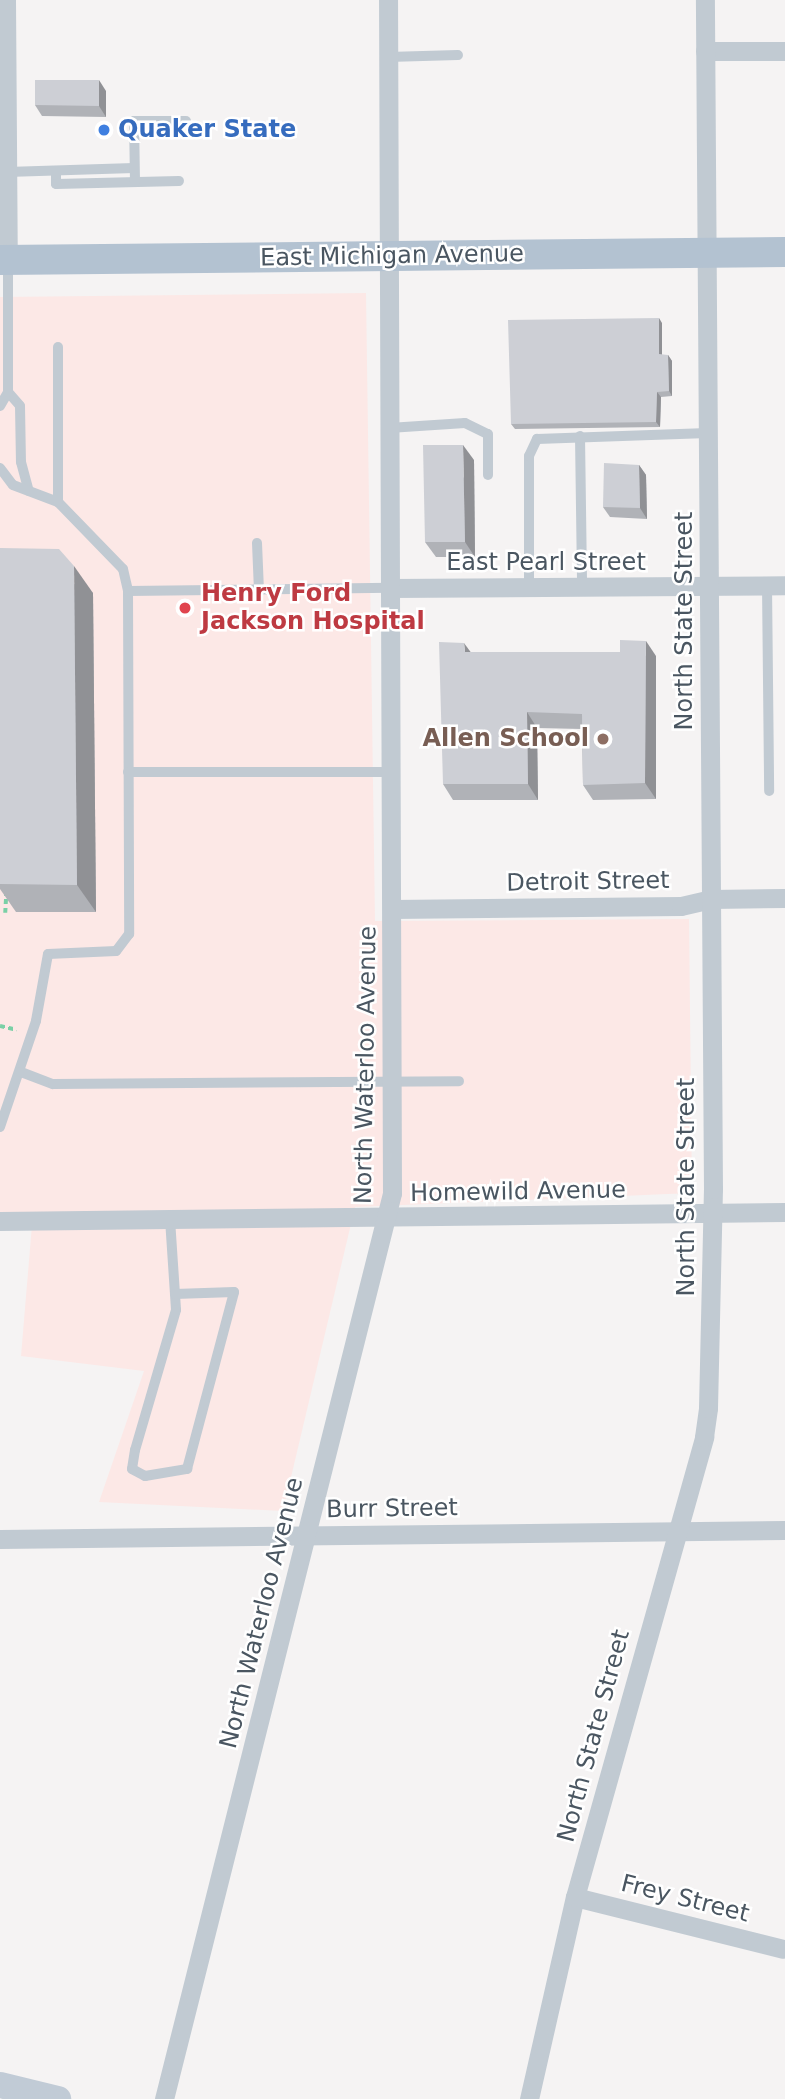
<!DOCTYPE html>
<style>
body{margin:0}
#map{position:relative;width:785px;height:2099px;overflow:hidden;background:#f5f3f3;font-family:"DejaVu Sans",sans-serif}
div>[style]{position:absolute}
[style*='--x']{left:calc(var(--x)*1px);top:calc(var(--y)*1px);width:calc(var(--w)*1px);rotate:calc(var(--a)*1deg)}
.medical>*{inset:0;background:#fce8e6}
.path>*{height:3.5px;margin-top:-1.75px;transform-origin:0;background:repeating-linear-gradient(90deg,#7ad0a6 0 5px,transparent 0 8.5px)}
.lane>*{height:10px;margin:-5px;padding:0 5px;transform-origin:5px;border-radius:5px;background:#c1cad2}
.street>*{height:19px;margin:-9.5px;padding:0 9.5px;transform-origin:9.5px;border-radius:9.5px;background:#c1cad2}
.secondary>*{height:26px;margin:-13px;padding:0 13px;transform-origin:13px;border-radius:13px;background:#c1cbd6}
.primary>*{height:30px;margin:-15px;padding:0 15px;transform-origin:15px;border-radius:15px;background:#b3c2d1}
.wall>*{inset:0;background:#b0b2b7}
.shaded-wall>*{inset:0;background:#909195}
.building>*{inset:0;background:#cdcfd5}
.dots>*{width:19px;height:19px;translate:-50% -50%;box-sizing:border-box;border:4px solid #fff;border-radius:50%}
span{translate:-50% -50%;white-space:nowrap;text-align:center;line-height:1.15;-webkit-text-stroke:5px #fff;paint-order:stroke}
.shop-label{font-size:24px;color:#366cbe;font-weight:700}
.left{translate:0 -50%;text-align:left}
.street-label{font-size:24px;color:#4a5661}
.health-label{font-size:24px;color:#be3a42;font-weight:700}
.education-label{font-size:24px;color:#785e54;font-weight:700}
.right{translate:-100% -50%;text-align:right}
</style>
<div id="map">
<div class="medical">
<div style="clip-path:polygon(366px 293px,375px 921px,689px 919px,692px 1193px,355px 1207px,283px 1511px,99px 1502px,144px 1371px,21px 1356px,33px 1213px,0 1212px,0 297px)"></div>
</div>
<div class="path">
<div style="--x:5;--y:913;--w:19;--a:-87"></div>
<div style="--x:0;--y:1026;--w:17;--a:13"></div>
</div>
<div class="lane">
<div style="--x:388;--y:57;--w:70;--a:-1.6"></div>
<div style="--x:56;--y:171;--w:13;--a:90"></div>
<div style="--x:56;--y:184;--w:123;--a:-1.4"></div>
<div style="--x:7;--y:172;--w:127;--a:-1.8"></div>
<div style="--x:135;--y:182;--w:61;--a:-90.9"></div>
<div style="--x:134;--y:121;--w:52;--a:0"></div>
<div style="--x:8;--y:392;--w:18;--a:49"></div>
<div style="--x:20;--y:406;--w:56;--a:89"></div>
<div style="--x:21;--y:462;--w:30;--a:75"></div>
<div style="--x:0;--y:406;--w:16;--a:-60"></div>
<div style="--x:8;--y:392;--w:130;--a:-90"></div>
<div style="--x:389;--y:428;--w:76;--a:-3.8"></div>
<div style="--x:465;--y:423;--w:25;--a:26"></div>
<div style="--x:488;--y:434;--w:41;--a:90"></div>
<div style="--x:580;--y:436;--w:151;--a:89.2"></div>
<div style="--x:0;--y:468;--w:21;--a:53"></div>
<div style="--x:13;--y:485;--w:48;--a:20.7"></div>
<div style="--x:58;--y:502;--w:93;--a:45.9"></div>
<div style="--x:123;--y:569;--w:23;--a:77"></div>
<div style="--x:128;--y:591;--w:343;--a:89.8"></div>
<div style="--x:129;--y:934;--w:21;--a:127"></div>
<div style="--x:116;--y:951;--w:68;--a:177.5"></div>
<div style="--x:48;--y:954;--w:68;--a:100.2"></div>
<div style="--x:36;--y:1021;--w:112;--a:108.8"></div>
<div style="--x:58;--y:502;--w:155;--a:-90"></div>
<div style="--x:257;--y:543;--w:48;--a:87.6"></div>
<div style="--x:767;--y:585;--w:206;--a:89.4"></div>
<div style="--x:529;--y:587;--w:131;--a:-90"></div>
<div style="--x:529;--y:456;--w:19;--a:-65"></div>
<div style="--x:537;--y:439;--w:171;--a:-2"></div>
<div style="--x:128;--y:591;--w:263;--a:-0.7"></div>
<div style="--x:128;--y:772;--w:263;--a:0"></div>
<div style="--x:21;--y:1072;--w:34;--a:21"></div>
<div style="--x:53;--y:1084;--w:406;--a:-0.4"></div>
<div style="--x:170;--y:1219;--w:91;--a:86.2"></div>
<div style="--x:176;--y:1310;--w:146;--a:106.3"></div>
<div style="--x:135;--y:1450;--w:19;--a:99"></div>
<div style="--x:132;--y:1469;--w:15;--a:28"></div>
<div style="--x:145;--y:1476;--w:43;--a:-9.5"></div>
<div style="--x:187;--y:1469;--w:183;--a:-75.1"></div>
<div style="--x:234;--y:1292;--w:59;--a:178.1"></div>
</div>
<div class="street">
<div style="--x:6;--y:0;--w:260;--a:89.6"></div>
<div style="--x:705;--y:51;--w:80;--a:0"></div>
<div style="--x:391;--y:588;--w:394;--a:-0.4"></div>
<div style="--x:392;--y:909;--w:289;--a:-0.6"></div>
<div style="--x:681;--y:906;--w:31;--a:-13"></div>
<div style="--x:711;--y:899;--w:74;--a:-0.8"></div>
<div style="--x:0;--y:1221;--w:785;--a:-0.66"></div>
<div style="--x:0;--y:1539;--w:785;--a:-0.66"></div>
<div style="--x:575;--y:1897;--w:214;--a:14"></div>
<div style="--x:164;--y:2099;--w:934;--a:-75.87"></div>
<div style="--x:392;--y:1193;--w:1193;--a:-90.19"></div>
<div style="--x:529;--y:2099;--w:207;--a:-77.2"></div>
<div style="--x:575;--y:1897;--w:478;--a:-74.3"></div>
<div style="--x:704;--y:1437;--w:29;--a:-82"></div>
<div style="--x:708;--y:1408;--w:219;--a:-88.7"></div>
<div style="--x:713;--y:1189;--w:1189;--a:-90.39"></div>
</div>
<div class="secondary">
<div style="--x:0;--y:2085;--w:60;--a:13.6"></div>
</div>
<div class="primary">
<div style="--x:0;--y:260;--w:785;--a:-0.58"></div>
</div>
<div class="wall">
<div style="clip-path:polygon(106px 91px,106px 117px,42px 116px,35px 105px)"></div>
<div style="clip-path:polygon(662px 323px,662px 355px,668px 355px,672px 361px,672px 396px,661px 397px,660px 427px,515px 429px,511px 424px)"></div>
<div style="clip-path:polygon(474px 460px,475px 557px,436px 557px,425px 542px)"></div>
<div style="clip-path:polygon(639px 465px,646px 475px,647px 519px,610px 517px,603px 507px)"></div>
<div style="clip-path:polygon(0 548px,93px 593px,96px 912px,16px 912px,0 889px)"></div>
<div style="clip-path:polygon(470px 652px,656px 656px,656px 799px,593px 800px,583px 785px,582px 729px,537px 728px,538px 800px,453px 800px,443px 784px)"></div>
</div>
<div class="shaded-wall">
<div style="clip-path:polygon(99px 80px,106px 91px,106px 117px,99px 106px)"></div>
<div style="clip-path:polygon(659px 318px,662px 323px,662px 360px,659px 354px)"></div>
<div style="clip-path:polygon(668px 355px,672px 361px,672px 396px,669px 391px)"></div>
<div style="clip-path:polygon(657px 392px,661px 397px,660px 427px,656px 422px)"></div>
<div style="clip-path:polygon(463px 445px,474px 460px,475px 557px,465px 542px)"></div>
<div style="clip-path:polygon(639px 465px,646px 475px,647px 519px,640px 508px)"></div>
<div style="clip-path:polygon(74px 566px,93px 593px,96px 912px,77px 885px)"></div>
<div style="clip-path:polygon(646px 641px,656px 656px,656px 799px,645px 783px)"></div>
<div style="clip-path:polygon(464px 643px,475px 658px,465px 652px)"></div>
<div style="clip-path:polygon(527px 712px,537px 728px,538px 800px,528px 784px)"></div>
</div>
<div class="building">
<div style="clip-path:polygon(35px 80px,99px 80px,99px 106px,35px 105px)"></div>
<div style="clip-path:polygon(659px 318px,659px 354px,668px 355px,669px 391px,657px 392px,656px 422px,511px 424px,508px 320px)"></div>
<div style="clip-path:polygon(423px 445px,463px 445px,465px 542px,425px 542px)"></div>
<div style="clip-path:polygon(604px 463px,639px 465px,640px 508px,603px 507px)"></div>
<div style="clip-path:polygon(0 548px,59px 549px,74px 566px,77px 885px,0 884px)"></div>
<div style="clip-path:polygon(620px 640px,646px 641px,645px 783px,583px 785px,582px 714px,527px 712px,528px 784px,443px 784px,439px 642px,464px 643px,465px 652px,620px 652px)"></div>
</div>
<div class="dots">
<div style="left:104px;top:130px;background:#3f7fe0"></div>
<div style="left:185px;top:608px;background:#e0444e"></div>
<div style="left:603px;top:739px;background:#8d6e63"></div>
</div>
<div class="shop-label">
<span class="left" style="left:118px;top:130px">Quaker State</span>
</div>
<div class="street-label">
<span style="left:392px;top:256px;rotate:-1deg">East Michigan Avenue</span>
<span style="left:546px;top:563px">East Pearl Street</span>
<span style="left:685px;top:621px;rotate:-90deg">North State Street</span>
<span style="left:588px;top:882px;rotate:-1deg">Detroit Street</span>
<span style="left:366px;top:1065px;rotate:-89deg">North Waterloo Avenue</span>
<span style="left:687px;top:1187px;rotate:-90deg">North State Street</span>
<span style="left:518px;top:1192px;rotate:-1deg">Homewild Avenue</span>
<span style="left:392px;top:1509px;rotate:-1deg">Burr Street</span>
<span style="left:262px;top:1613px;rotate:-76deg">North Waterloo Avenue</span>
<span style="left:594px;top:1736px;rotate:-75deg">North State Street</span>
<span style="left:685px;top:1899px;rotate:14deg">Frey Street</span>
</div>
<div class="health-label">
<span class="left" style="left:201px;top:608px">Henry Ford<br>Jackson Hospital</span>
</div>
<div class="education-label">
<span class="right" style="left:589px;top:739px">Allen School</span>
</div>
</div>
